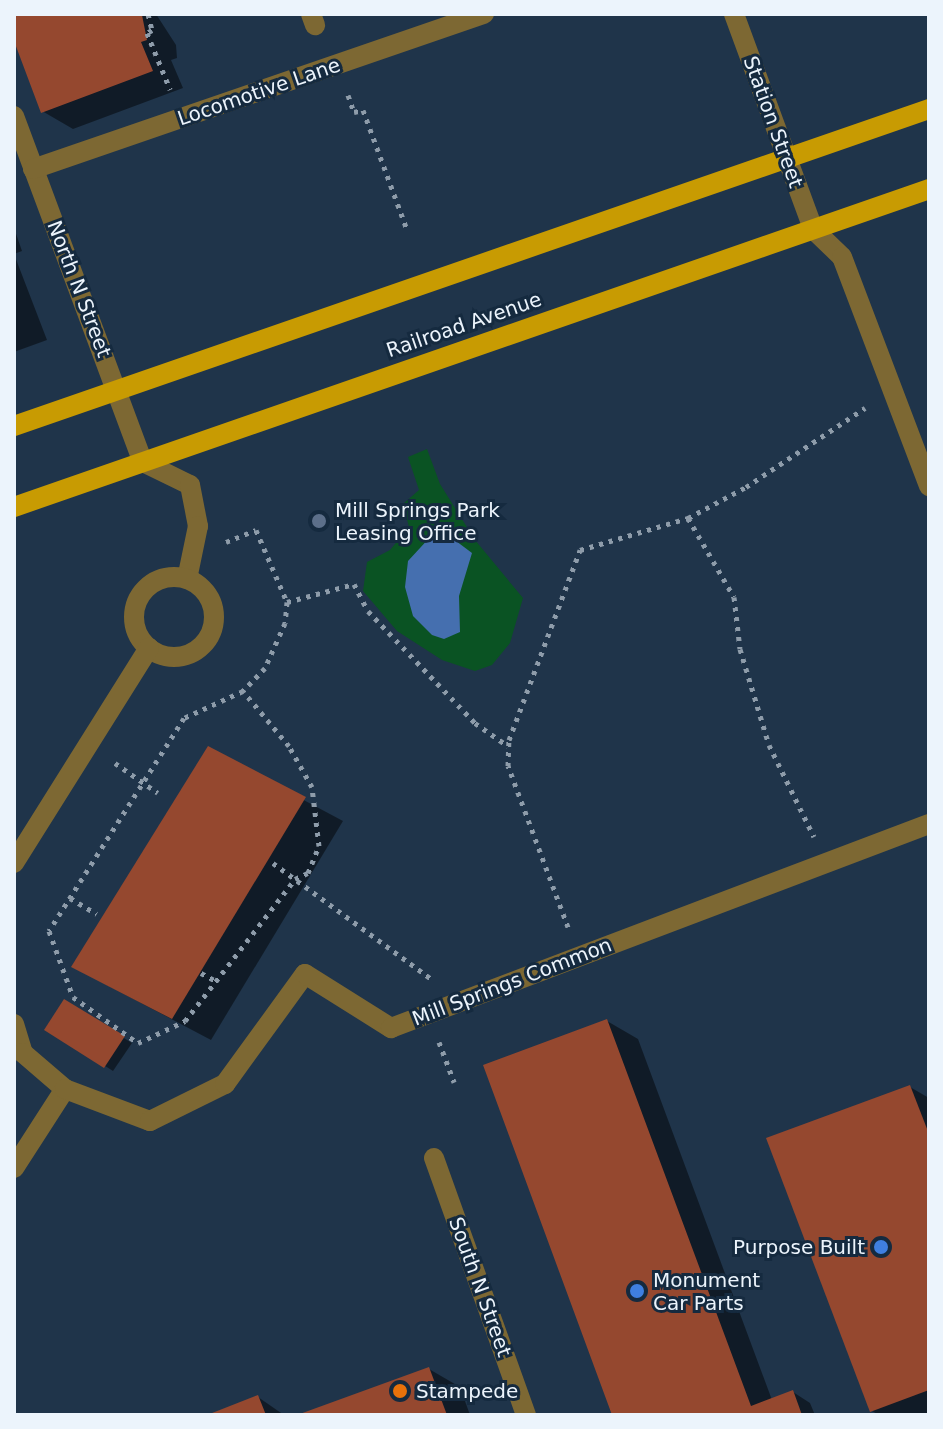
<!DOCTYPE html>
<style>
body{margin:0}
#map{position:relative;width:943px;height:1429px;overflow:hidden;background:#1f344a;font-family:"DejaVu Sans",sans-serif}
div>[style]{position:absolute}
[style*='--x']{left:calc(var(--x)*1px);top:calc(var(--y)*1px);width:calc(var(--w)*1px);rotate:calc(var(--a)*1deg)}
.green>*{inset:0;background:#0a5323}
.water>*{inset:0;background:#456faf}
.shadow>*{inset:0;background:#0007}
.building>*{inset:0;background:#95482f}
.path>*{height:5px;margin-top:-2.5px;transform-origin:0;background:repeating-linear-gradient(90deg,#8e9caa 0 4px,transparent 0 10px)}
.minor>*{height:20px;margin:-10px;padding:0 10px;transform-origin:10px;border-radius:10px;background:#7d6833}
.minor>.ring{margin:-10px;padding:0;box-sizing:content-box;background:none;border:20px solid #7d6833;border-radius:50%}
.major>*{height:20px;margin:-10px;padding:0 10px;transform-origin:10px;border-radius:10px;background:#c89b02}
.dots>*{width:22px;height:22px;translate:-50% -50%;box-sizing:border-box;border:4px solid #152a3f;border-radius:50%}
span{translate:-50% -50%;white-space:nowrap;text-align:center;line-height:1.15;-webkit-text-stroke:6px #152a3f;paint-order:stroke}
.street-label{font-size:20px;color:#ecf4fc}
.poi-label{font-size:20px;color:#ecf4fc}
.left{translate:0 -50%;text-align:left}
.right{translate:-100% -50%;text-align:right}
.frame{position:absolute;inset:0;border:16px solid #ecf4fc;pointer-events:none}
</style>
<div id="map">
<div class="green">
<div style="clip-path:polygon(427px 449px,440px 484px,475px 540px,523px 598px,510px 643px,492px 665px,475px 671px,442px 660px,397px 631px,363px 591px,367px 562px,390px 550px,409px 527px,403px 504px,419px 490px,408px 457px)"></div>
</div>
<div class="water">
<div style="clip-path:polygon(432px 535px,448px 535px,472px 553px,459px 596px,460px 632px,444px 639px,432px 635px,413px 616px,405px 587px,408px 561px)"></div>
</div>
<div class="shadow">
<div style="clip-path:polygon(14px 14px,156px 14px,176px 45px,177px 58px,171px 60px,183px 88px,73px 129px,42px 111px,14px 36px)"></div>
<div style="clip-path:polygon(14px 228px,22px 251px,14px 254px,47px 340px,14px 352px)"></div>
<div style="clip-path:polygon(208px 749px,343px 821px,211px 1040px,73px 967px)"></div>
<div style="clip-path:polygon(65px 1002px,132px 1043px,113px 1071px,47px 1029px)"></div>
<div style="clip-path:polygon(607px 1021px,638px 1039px,772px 1400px,793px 1392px,810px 1403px,815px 1415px,614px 1415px)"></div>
<div style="clip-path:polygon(910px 1087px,929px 1098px,929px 1415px,879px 1415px,872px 1411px)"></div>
<div style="clip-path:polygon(429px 1369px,460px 1387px,470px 1415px,302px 1415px)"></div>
<div style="clip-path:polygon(258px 1397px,284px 1415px,212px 1415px)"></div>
</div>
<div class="building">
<div style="clip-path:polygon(14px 14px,142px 15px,147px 40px,141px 42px,153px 71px,41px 113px,14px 41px)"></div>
<div style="clip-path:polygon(208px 746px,306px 797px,172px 1019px,71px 967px)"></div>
<div style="clip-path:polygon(64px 999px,125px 1036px,104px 1068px,44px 1030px)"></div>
<div style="clip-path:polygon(607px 1019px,751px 1406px,793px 1390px,802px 1415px,612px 1415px,483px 1065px)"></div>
<div style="clip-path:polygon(910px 1085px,929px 1134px,929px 1390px,870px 1412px,766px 1138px)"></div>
<div style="clip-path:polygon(429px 1367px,447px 1415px,297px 1415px)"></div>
<div style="clip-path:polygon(258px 1395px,266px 1415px,207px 1415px)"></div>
</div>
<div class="path">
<div style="--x:148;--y:14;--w:16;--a:76"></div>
<div style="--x:152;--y:30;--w:6;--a:149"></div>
<div style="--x:147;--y:33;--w:61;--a:67.7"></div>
<div style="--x:348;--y:95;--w:18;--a:71"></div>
<div style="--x:354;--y:112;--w:9;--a:-13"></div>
<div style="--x:363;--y:110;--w:125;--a:69.8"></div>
<div style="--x:688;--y:518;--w:91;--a:59.8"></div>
<div style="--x:734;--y:597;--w:52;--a:83.4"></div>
<div style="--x:740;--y:649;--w:100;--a:73.2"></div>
<div style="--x:769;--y:745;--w:102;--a:63.9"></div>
<div style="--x:226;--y:542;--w:32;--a:-22"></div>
<div style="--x:256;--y:530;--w:78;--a:66.7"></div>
<div style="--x:287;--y:602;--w:21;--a:95"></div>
<div style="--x:285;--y:623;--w:49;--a:114"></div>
<div style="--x:265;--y:668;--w:32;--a:134"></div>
<div style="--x:243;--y:691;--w:65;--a:155.4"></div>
<div style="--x:184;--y:718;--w:252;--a:122.4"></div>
<div style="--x:49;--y:931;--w:70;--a:70"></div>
<div style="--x:73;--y:997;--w:80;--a:35.3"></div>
<div style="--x:138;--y:1043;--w:52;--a:-25.1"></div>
<div style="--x:185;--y:1021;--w:180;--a:-52.2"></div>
<div style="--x:295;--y:879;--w:14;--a:-25"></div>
<div style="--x:308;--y:873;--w:29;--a:-68"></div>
<div style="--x:319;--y:846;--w:59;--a:-96.8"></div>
<div style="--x:312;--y:787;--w:47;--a:-119.3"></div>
<div style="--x:289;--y:746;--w:72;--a:-129.9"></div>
<div style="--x:287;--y:602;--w:69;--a:-15"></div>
<div style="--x:354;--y:584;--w:30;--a:63"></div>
<div style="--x:368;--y:611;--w:155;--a:46.3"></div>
<div style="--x:475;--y:723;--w:40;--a:34.9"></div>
<div style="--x:115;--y:763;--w:52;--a:34.9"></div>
<div style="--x:273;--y:863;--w:198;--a:36.2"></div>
<div style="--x:70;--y:898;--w:31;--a:31"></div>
<div style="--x:568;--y:927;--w:172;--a:-110.4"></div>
<div style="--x:508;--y:766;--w:26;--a:-88"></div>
<div style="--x:509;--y:740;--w:203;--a:-69.5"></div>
<div style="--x:580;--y:550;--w:113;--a:-16.5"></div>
<div style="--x:688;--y:518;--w:66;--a:-28.1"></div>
<div style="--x:746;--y:487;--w:143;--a:-33.6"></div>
<div style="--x:201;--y:973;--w:17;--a:28"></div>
<div style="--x:439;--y:1042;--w:43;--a:69.4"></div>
</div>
<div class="minor">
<div style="--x:311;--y:14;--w:12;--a:70"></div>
<div style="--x:734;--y:14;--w:229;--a:69.8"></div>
<div style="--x:813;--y:229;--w:40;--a:44"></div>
<div style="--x:842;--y:257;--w:245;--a:69.2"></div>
<div style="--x:14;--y:116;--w:369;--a:69.6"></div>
<div style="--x:143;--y:462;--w:52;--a:26.1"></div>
<div style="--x:190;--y:485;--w:42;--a:79"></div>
<div style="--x:198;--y:526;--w:54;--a:101.7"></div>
<div style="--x:33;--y:169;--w:477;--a:-19"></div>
<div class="ring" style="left:134px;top:577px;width:60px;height:60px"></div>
<div style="--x:14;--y:863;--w:254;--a:-57.9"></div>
<div style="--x:14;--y:1024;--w:30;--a:73"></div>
<div style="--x:23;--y:1053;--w:55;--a:40.6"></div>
<div style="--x:434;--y:1158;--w:273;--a:70.3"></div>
<div style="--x:14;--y:1168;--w:94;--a:-57.2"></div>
<div style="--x:65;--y:1089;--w:91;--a:20.6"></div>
<div style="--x:150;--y:1121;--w:84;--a:-26.3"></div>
<div style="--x:225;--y:1084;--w:136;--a:-54"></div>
<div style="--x:305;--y:974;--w:102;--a:32.1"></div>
<div style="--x:391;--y:1028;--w:575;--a:-20.77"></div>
</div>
<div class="major">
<div style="--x:14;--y:426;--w:968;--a:-19.11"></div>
<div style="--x:14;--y:507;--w:969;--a:-19.16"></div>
</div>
<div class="dots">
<div style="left:319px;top:521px;background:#5c6f8a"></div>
<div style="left:881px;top:1247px;background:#3f7fe0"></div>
<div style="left:637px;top:1291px;background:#3f7fe0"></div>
<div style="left:400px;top:1391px;background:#e8710a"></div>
</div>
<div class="street-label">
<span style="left:259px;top:92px;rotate:-19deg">Locomotive Lane</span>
<span style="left:773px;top:122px;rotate:70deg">Station Street</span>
<span style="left:79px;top:289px;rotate:69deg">North N Street</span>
<span style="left:464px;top:325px;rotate:-19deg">Railroad Avenue</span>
<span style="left:512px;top:982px;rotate:-21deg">Mill Springs Common</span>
<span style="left:480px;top:1287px;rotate:70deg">South N Street</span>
</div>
<div class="poi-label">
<span class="left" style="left:335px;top:522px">Mill Springs Park<br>Leasing Office</span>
<span class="right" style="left:865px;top:1247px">Purpose Built</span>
<span class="left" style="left:653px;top:1292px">Monument<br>Car Parts</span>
<span class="left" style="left:416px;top:1391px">Stampede</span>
</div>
<div class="frame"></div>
</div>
